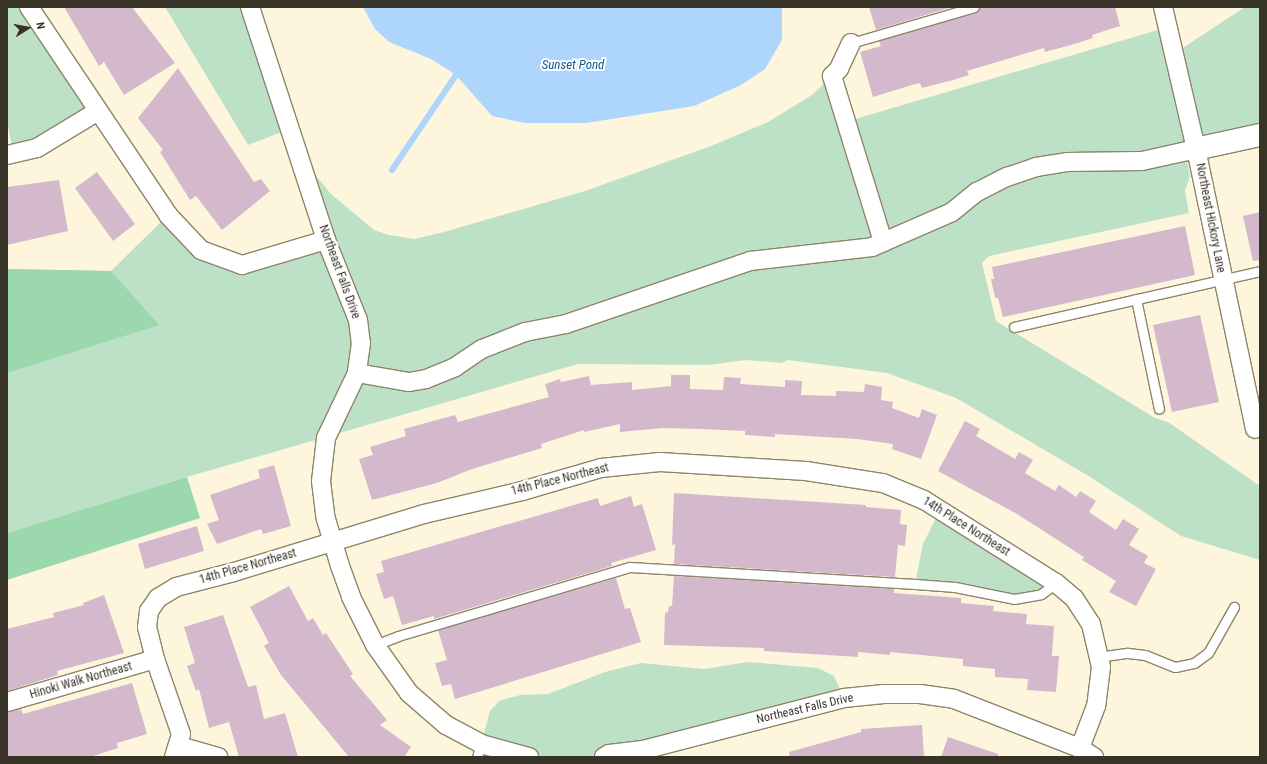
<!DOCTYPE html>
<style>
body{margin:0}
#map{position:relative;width:1267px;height:764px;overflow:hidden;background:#fdf6dc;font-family:"Roboto Condensed",sans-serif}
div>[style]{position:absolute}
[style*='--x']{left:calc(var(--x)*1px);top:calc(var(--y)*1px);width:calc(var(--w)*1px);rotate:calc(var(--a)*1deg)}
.green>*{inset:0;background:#bde1c7}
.forest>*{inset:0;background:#9bd8ad}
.water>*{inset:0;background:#aed5fc}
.stream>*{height:6px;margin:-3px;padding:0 3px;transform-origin:3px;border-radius:3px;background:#aed5fc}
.building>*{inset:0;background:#d4b8cc}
.roads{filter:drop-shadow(1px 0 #8d8568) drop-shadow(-1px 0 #8d8568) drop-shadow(0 1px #8d8568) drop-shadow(0 -1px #8d8568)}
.service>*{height:9px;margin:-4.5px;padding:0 4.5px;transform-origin:4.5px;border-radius:4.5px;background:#fff}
.minor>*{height:18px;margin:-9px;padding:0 9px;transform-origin:9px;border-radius:9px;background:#fff}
.tertiary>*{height:22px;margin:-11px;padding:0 11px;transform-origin:11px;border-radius:11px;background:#fff}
span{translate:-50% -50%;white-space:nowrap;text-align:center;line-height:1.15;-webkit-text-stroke:4px #fff;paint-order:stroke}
.street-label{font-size:12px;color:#373427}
.water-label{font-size:13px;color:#0e5892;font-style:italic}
.frame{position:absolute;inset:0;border:8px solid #373427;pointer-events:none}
.north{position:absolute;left:8px;top:8px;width:40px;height:40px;-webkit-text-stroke:3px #fff;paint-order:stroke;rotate:79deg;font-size:11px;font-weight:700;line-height:16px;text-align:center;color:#373427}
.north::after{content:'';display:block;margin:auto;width:14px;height:18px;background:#373427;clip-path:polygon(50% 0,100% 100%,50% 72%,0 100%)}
</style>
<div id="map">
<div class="green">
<div style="clip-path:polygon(7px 7px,29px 7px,98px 111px,13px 153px,7px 120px)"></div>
<div style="clip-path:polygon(165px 7px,250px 7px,290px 129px,248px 145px)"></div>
<div style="clip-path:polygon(1245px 7px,1260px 7px,1260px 135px,1185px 151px,1190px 176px,1185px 191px,1189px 213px,989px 256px,982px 263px,996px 321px,1155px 418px,1168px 422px,1260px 486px,1260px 560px,1181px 536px,1087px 475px,956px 398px,887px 373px,788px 360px,782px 363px,746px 360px,708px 365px,578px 364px,187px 477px,7px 533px,7px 269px,111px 271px,168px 215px,201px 250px,242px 264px,325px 240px,297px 153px,331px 194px,374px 230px,389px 235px,414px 239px,444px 232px,585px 191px,711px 146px,768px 122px,812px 95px,832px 76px,845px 122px,1168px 27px,1175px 53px)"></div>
<div style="clip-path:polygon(940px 510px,1056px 583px,1028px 598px,915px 584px,923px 544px)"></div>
<div style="clip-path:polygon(748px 662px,818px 668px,834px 676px,844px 698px,604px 757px,529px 757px,481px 744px,490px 711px,499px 701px,520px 695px,548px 694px,605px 672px,641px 663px,704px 669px)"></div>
</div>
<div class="forest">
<div style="clip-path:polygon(7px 269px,111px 271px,159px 325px,7px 373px)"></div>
<div style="clip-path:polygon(187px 477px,200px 518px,7px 580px,7px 533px)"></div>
</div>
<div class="water">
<div style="clip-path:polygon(363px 7px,782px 7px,782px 40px,765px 69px,741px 85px,694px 106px,586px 123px,525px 123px,492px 116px,456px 75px,431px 59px,389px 42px,375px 29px)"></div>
</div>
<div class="stream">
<div style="--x:392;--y:170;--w:115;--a:-56"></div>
</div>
<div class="building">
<div style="clip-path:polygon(64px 7px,132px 7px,175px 63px,124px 95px,104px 62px,99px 66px)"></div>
<div style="clip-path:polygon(869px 7px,952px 7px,876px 30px)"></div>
<div style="clip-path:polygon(980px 7px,1115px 7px,1120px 26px,1092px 35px,1093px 38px,1078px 43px,1045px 52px,1044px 48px,967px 71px,969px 75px,953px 80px,922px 88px,920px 83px,912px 85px,873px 97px,860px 52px,881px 46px,879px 41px,976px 13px)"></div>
<div style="clip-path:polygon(178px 68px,254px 182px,261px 179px,270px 191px,222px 230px,196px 196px,190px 200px,160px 152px,163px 150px,138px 118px)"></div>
<div style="clip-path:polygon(97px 172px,135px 224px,113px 241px,75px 188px)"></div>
<div style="clip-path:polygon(59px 180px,68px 231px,7px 245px,7px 187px)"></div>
<div style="clip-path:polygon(1260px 212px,1260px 260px,1253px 261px,1243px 216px)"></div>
<div style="clip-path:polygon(1185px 226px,1195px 275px,1003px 317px,998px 298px,995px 298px,991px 279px,994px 279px,992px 267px)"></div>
<div style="clip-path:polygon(1200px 315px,1219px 402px,1172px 412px,1153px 325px)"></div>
<div style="clip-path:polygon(671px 375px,690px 375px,690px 389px,723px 390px,724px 377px,741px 378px,740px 384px,785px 387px,785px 380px,802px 381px,801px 395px,836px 396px,836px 391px,864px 392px,865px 384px,882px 387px,881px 400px,893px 402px,892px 408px,919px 418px,922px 409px,937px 415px,921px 459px,892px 449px,893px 444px,857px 439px,775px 434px,775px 437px,745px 435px,745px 431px,702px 429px,663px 428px,620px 432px,620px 424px,584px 432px,584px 430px,541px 444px,542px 448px,472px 469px,437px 483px,372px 500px,359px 459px,373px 455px,370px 447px,406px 436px,404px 429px,455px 415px,458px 422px,549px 397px,545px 384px,560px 379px,561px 382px,589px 376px,591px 385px,632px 382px,632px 390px,671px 386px)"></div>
<div style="clip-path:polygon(965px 421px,980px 429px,976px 436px,1015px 459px,1019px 452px,1033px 460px,1025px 473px,1055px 491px,1059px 485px,1076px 497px,1080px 491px,1096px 501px,1089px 512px,1116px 530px,1123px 519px,1139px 529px,1129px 545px,1148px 556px,1144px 563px,1156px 569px,1136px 606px,1109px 592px,1116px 581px,1082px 560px,1084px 557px,1017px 514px,938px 471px)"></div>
<div style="clip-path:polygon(274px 465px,291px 526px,263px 534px,261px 529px,217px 544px,207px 524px,219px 520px,210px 495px,260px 478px,258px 470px)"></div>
<div style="clip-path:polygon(674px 493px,866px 505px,866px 507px,901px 510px,900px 524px,907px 525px,905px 546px,898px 545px,895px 577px,674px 564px,675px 544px,672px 545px)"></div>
<div style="clip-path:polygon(631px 496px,634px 507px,642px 504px,656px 550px,611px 563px,612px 566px,434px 619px,434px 616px,402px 625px,393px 596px,384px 599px,376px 574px,384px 572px,381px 561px,598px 498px,600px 506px)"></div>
<div style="clip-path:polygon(197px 526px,204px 551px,145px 569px,138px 544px)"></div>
<div style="clip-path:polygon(674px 576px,894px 589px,894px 593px,961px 598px,961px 603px,994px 606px,993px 611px,1027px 614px,1026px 624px,1054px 626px,1052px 656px,1059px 656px,1056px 692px,1027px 690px,1028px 679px,995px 677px,995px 669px,963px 666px,963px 659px,890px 652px,890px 655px,858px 652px,858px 657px,764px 651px,764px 648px,664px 645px,665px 613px,668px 612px,669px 606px,672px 606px)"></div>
<div style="clip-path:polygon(616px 578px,625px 609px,630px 608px,641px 642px,455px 699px,451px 684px,442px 686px,435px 663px,447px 660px,438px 630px)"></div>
<div style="clip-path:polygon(289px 586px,308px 621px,313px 618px,323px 635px,326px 633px,353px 674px,350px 676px,387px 720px,380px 725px,411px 747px,404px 757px,349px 757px,281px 675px,264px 646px,269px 643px,250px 607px)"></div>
<div style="clip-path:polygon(104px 595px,124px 653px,57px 671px,58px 675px,7px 691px,7px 629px,54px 617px,53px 613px,84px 605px,83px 603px)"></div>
<div style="clip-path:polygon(223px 615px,248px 687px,256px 685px,264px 719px,285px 713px,298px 757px,239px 757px,229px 722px,209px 728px,199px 689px,196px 691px,187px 666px,195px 663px,184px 627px)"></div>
<div style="clip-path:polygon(132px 683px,147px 734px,117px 743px,118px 748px,90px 757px,7px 757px,7px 712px,21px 709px,23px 714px)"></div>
<div style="clip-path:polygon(922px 725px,924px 757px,790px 757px,789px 752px,861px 732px,861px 729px)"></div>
<div style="clip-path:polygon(948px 737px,998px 754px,998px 757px,941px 757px)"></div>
</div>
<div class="roads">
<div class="service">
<div style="--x:851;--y:43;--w:128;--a:-16.3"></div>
<div style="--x:1136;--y:299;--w:112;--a:78.2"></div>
<div style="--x:1014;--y:327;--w:252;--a:-12.8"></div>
<div style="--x:375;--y:645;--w:25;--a:-21"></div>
<div style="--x:398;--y:636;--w:242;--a:-16.6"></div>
<div style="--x:630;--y:567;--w:286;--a:3.4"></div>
<div style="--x:915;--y:584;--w:40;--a:4.3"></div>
<div style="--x:955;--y:587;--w:60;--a:11.5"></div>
<div style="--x:1014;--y:599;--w:27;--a:-10"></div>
<div style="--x:1041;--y:594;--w:19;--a:-36"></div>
<div style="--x:1098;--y:657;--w:30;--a:-8"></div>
<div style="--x:1128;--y:653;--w:17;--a:7"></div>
<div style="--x:1145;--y:655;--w:32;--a:22"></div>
<div style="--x:1175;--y:667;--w:19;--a:-12"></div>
<div style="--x:1194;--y:663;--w:17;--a:-36"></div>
<div style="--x:1208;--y:653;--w:53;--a:-60.5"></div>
<div style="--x:477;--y:757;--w:14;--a:-73"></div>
</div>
<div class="minor">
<div style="--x:29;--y:7;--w:250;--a:56.2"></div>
<div style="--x:168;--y:215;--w:48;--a:46.7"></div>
<div style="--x:201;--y:250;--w:44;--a:20.1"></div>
<div style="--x:242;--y:265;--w:88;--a:-16.6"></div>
<div style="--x:250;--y:7;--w:245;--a:71.9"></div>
<div style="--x:326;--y:240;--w:86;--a:68.2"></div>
<div style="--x:358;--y:320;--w:23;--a:83"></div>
<div style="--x:361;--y:343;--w:30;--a:98"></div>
<div style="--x:357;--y:373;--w:72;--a:115.5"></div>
<div style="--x:326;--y:438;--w:43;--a:96.6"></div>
<div style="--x:321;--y:481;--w:38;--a:83"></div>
<div style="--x:326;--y:519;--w:49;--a:73.4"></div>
<div style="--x:340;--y:566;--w:33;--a:70"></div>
<div style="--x:351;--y:597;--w:54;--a:63.4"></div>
<div style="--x:375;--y:645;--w:59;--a:54.7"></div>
<div style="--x:409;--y:693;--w:49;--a:40.9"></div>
<div style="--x:446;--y:725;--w:40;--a:28"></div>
<div style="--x:481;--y:744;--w:50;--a:15.2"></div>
<div style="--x:1163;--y:7;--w:146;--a:76.9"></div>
<div style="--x:1196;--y:149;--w:286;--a:78.1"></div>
<div style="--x:851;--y:43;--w:29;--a:115"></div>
<div style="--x:839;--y:69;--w:10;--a:135"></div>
<div style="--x:832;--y:76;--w:174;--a:72.9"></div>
<div style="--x:7;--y:155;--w:31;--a:-13"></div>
<div style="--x:37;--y:148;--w:71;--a:-31.2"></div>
<div style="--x:357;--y:373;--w:53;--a:9.8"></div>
<div style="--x:409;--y:382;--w:17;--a:-10"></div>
<div style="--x:426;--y:379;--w:31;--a:-22"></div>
<div style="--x:455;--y:367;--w:32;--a:-34"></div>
<div style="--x:482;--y:349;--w:46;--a:-21.6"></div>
<div style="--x:525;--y:332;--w:42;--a:-11"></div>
<div style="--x:566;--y:324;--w:194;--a:-18.9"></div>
<div style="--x:750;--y:261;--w:123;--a:-6.5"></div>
<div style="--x:872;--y:247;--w:87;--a:-23.6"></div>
<div style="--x:952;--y:212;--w:32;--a:-39"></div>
<div style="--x:977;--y:192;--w:34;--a:-27"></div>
<div style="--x:1007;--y:177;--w:31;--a:-19"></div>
<div style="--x:1036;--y:167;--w:31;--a:-9"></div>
<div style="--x:1067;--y:162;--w:75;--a:-0.8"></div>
<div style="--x:1142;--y:161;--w:55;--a:-12.5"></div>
<div style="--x:7;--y:702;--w:154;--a:-16.2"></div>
<div style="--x:179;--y:746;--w:41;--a:15.8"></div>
<div style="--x:174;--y:757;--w:24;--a:-73"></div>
<div style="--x:181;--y:734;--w:79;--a:-109.1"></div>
<div style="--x:155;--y:659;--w:33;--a:-104"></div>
<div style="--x:147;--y:627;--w:16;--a:-83"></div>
<div style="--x:149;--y:611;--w:16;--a:-55"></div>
<div style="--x:158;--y:598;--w:21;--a:-31"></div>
<div style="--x:176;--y:587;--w:60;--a:-14.5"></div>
<div style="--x:234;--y:572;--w:199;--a:-17"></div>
<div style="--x:424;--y:514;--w:101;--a:-13.2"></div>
<div style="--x:522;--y:491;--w:82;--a:-16.2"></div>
<div style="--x:601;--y:468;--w:59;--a:-5.8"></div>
<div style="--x:660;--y:462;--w:146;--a:3.5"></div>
<div style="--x:806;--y:471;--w:78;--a:8.9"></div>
<div style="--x:883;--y:483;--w:44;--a:22.5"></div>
<div style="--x:924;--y:500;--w:156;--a:32.2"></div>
<div style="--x:1056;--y:583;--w:23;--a:40"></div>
<div style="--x:1074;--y:598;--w:31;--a:57"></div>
<div style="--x:1091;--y:624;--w:44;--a:76.9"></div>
<div style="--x:1101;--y:667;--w:39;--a:97"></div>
<div style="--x:1096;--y:706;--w:45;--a:110.9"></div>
<div style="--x:604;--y:757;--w:6;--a:-31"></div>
<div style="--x:609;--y:754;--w:34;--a:-7"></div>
<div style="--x:643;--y:750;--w:208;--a:-14.5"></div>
<div style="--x:844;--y:698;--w:40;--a:-5.7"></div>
<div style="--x:884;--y:694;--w:36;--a:0"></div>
<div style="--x:920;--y:694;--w:34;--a:8"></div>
<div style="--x:954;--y:699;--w:135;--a:21.3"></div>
<div style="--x:1080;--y:748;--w:17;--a:33"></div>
</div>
<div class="tertiary">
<div style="--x:1196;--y:149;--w:66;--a:-12.3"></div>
</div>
</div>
<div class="street-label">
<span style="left:1210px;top:218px;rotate:79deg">Northeast Hickory Lane</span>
<span style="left:339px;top:272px;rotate:70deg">Northeast Falls Drive</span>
<span style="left:560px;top:480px;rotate:-14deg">14th Place Northeast</span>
<span style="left:966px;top:527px;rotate:32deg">14th Place Northeast</span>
<span style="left:248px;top:567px;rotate:-16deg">14th Place Northeast</span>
<span style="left:81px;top:681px;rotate:-16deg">Hinoki Walk Northeast</span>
<span style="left:805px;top:709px;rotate:-13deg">Northeast Falls Drive</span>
</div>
<div class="water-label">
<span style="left:573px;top:65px">Sunset Pond</span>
</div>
<div class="frame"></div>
<div class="north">N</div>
</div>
